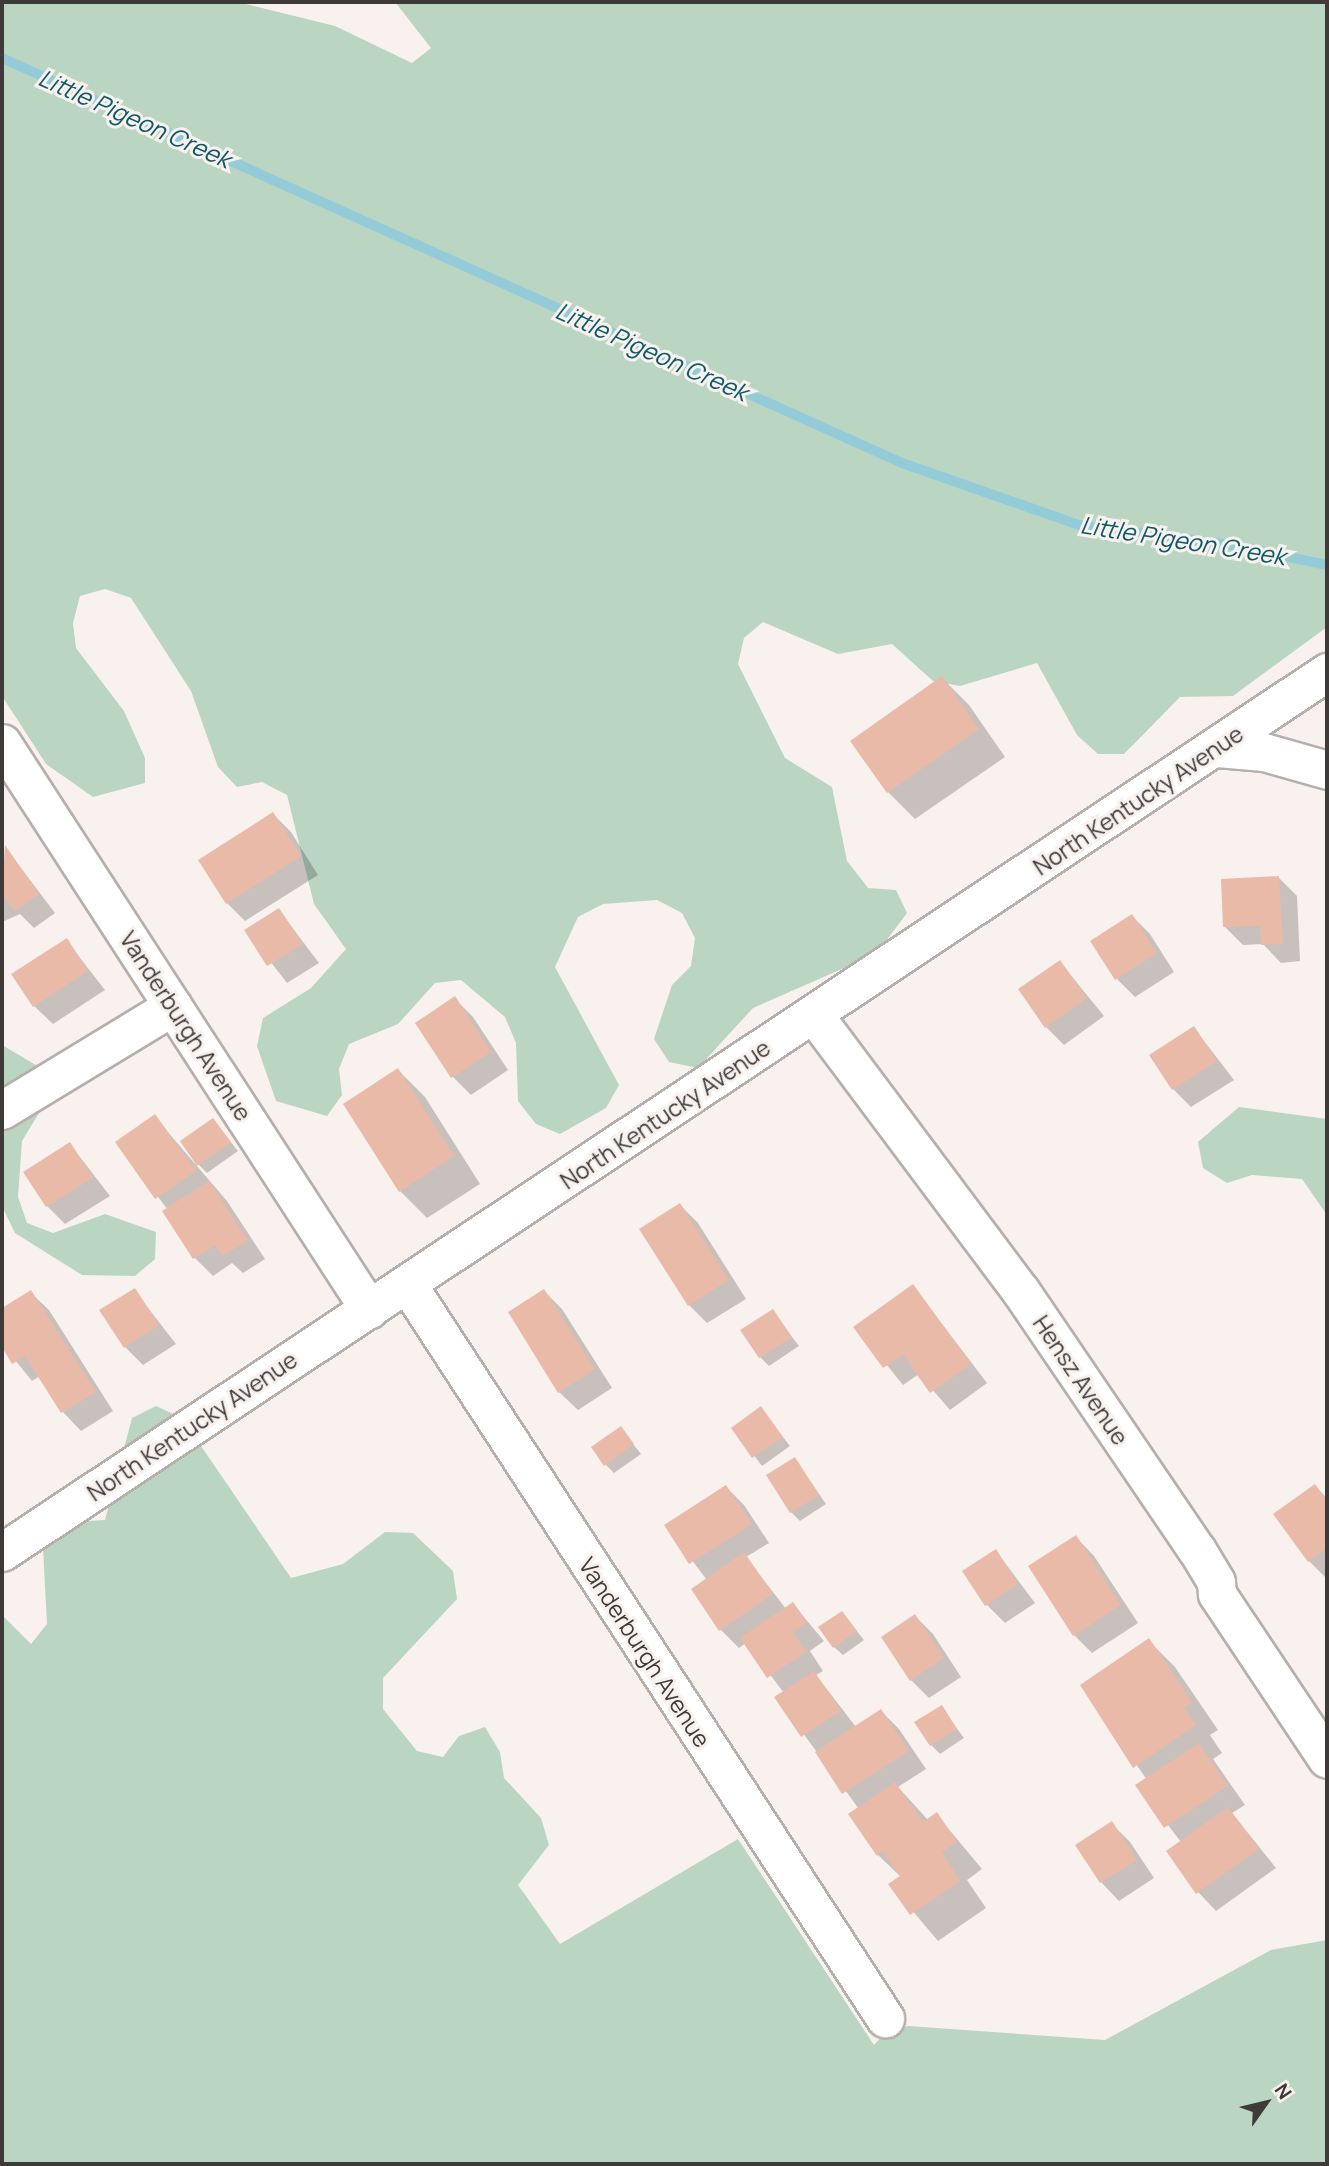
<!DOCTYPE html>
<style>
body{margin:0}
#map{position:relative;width:1329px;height:2166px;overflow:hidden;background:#f9f1ed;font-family:Manrope,sans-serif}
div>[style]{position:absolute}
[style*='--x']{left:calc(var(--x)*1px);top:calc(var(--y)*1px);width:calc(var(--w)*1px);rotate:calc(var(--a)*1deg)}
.green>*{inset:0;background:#bbd5c3}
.shadow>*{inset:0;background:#0003}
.stream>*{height:10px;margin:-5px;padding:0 5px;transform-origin:5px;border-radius:5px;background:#94cbd8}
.building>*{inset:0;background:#eabaa9}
.roads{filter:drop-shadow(2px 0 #b6afab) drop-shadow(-2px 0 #b6afab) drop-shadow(0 2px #b6afab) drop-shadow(0 -2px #b6afab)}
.minor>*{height:37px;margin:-18.5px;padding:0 18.5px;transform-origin:18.5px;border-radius:18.5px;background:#fff}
span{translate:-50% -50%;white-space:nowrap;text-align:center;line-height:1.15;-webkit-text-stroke:6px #f9f1ed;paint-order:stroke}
.street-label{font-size:23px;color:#3d3a38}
.water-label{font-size:24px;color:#0d5b69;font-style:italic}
.frame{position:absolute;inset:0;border:4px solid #3d3a38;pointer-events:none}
.north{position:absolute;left:1231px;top:2068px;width:70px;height:70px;-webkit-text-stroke:5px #f9f1ed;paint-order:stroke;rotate:56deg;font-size:19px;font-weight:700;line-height:28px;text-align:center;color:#3d3a38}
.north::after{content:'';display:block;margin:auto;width:24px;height:32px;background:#3d3a38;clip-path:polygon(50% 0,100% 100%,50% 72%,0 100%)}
</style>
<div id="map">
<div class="green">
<div style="clip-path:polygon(2px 2px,238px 2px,335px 26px,412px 63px,431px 48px,395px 2px,1327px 2px,1327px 627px,1233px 696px,1180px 697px,1124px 754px,1098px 754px,1077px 735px,1037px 663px,960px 686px,933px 681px,892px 644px,838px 654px,763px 622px,744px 638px,738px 664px,785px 758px,832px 787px,847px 861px,868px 888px,896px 890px,907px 913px,876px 954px,753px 1008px,698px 1068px,669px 1062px,654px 1039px,672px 985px,691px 966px,695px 938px,682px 913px,657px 900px,603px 904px,578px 917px,555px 967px,619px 1085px,606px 1108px,560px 1134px,536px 1124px,518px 1101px,516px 1043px,505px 1017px,461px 980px,435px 983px,398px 1024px,349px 1044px,339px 1069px,342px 1095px,327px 1116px,276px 1101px,257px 1046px,263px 1018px,311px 988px,346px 949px,314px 904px,287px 795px,262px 782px,237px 787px,218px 767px,191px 691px,131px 598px,105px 589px,80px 596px,73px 623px,76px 648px,124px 711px,145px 758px,145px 783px,93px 797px,46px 764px,2px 696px)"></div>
<div style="clip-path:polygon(2px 1045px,41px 1068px,50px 1095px,22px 1141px,18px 1197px,27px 1223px,53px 1233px,105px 1214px,156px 1232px,155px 1259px,135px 1276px,82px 1275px,15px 1233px,2px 1206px)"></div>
<div style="clip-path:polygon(1239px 1107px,1327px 1119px,1327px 1215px,1302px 1179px,1252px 1175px,1227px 1183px,1203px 1168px,1198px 1142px)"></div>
<div style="clip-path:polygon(156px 1406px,182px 1418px,291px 1578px,343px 1564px,385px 1532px,413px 1533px,453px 1571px,457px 1599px,383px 1678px,383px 1709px,417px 1751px,443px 1757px,459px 1736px,485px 1727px,500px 1752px,504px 1778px,541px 1818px,549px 1845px,518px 1885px,560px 1944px,738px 1839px,874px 2045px,883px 2035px,908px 2026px,1105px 2040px,1271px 1950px,1327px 1940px,1327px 2164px,2px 2164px,2px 1615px,31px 1644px,47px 1624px,43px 1548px,51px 1523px,105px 1520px,132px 1418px)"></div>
</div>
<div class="shadow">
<div style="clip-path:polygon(942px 678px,969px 705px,1005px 757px,915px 819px,888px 792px)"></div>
<div style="clip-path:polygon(273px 814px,291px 832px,318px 875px,245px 921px,227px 903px)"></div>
<div style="clip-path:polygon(5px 847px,55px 913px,34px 928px,20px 914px,2px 922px)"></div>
<div style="clip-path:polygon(1279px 878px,1297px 896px,1300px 961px,1281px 963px,1263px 944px,1243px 945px,1225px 927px)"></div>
<div style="clip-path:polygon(279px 910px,319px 963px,287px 983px,246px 930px)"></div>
<div style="clip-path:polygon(1132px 916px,1150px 934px,1174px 972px,1135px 997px,1117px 979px)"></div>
<div style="clip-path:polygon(66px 940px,105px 990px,53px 1024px,34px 1006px)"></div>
<div style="clip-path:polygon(1060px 962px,1104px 1016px,1064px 1045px,1046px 1027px)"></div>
<div style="clip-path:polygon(454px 998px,473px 1017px,508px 1070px,471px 1095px,453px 1077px,417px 1023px)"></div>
<div style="clip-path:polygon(1194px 1028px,1234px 1080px,1191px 1107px,1173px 1089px)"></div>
<div style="clip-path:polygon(398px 1070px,425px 1097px,480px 1184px,427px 1218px,400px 1191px)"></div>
<div style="clip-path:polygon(154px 1116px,227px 1201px,265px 1259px,243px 1273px,232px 1263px,213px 1276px,195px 1258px,168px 1210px,117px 1143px)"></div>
<div style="clip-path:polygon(213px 1120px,238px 1151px,207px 1173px,199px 1165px)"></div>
<div style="clip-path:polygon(70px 1144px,110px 1196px,65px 1224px,47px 1206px)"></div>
<div style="clip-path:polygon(680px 1205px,698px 1223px,746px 1299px,707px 1323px,689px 1305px)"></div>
<div style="clip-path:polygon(913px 1286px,987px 1383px,950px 1410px,919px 1374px,903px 1385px,856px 1327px)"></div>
<div style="clip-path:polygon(134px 1290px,176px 1344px,143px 1365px,125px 1347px)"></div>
<div style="clip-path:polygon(544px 1291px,562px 1309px,612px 1388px,578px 1410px,559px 1392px)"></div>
<div style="clip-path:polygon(30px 1292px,49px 1310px,113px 1411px,81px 1431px,63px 1412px,40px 1376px,32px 1381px,2px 1344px,2px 1310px)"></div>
<div style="clip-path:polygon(772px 1311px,799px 1346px,769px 1366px,760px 1357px)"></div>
<div style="clip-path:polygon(761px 1409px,790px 1446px,762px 1466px,733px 1428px)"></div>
<div style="clip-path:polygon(621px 1429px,641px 1454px,614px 1473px,605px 1464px)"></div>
<div style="clip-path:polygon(795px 1459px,826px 1504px,800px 1521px,791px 1512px)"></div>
<div style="clip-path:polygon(1315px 1486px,1327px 1498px,1327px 1579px,1309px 1561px)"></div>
<div style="clip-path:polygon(726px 1487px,744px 1505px,769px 1543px,746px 1557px,786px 1609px,793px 1604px,824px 1641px,810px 1651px,823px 1671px,816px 1675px,856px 1727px,881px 1711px,899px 1729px,926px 1769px,898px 1787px,928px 1820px,937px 1815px,982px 1869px,967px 1880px,986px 1908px,938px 1941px,890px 1884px,901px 1877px,878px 1855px,859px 1809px,777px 1698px,784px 1693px,746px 1643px,739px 1648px,721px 1630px,693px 1590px,707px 1580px,666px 1526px)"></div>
<div style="clip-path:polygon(1076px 1537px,1094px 1556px,1138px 1623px,1092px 1653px,1074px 1635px)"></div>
<div style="clip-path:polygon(996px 1551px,1035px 1603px,1005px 1623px,987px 1605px)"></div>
<div style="clip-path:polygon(842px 1613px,864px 1640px,843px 1655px,834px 1647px)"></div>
<div style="clip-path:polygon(915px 1616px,933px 1634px,961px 1677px,929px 1698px,911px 1680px)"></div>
<div style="clip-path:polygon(1148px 1640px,1175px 1667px,1218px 1730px,1210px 1735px,1222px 1753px,1213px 1759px,1245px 1805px,1232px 1813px,1276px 1868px,1216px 1911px,1198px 1892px,1181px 1842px,1138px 1786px,1147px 1780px,1082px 1686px)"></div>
<div style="clip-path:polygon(941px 1707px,964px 1738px,940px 1754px,931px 1745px)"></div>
<div style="clip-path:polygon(1112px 1824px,1130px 1842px,1154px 1878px,1119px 1901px,1101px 1882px)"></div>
</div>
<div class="stream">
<div style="--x:2;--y:58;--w:987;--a:24.23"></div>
<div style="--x:902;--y:463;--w:188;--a:19.3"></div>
<div style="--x:1079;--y:525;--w:154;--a:7.4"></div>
<div style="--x:1232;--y:545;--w:97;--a:11.9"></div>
</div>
<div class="building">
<div style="clip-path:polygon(942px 676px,979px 729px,887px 793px,850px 741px)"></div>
<div style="clip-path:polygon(273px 812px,301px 856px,226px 904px,198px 860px)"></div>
<div style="clip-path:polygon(5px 845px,39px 894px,15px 911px,2px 896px)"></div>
<div style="clip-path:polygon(1279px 876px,1283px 944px,1261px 945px,1260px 926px,1223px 927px,1221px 879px)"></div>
<div style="clip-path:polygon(279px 908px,303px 944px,267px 966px,244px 930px)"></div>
<div style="clip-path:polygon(1132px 914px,1157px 953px,1115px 980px,1090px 941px)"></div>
<div style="clip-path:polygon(67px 938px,88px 971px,33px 1007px,11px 974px)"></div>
<div style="clip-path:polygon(1060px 960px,1087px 998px,1045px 1028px,1018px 989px)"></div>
<div style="clip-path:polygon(455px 996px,491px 1052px,451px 1078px,415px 1023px)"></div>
<div style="clip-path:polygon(1194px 1026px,1217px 1061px,1172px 1090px,1149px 1055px)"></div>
<div style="clip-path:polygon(398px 1068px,454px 1156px,399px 1192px,343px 1104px)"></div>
<div style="clip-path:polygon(155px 1114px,196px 1171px,155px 1199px,115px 1142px)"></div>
<div style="clip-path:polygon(213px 1118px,231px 1142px,197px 1166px,180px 1141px)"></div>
<div style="clip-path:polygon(70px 1142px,93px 1178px,46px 1207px,23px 1172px)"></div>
<div style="clip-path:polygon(209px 1181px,248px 1240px,223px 1256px,215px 1245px,193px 1259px,162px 1211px)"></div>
<div style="clip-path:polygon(680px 1203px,729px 1280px,688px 1306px,639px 1229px)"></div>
<div style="clip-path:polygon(913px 1284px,971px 1364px,930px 1393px,903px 1355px,883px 1368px,853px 1327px)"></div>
<div style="clip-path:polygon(135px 1288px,159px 1325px,124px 1348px,99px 1310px)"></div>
<div style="clip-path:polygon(544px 1289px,595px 1369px,558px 1393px,508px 1312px)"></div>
<div style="clip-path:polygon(31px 1290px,96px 1392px,61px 1413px,25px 1356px,12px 1364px,2px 1347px,2px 1308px)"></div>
<div style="clip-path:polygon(773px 1309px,792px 1337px,759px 1358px,740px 1330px)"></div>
<div style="clip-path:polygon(761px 1406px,783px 1437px,752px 1458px,731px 1428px)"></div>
<div style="clip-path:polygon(621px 1426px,634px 1444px,604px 1466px,591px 1447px)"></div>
<div style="clip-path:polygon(795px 1457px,819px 1495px,790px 1513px,766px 1475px)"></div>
<div style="clip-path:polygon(1315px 1484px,1327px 1501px,1327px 1548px,1308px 1562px,1273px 1514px)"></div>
<div style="clip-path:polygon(726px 1485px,752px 1524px,689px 1564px,664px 1525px)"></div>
<div style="clip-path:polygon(1076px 1535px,1121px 1605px,1073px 1636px,1028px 1566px)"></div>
<div style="clip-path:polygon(996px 1549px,1018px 1584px,985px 1606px,962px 1571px)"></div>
<div style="clip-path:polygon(744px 1552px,773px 1594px,719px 1631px,691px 1589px)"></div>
<div style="clip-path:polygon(793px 1602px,807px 1622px,793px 1632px,806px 1652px,767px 1678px,740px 1638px)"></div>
<div style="clip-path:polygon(842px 1611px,857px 1631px,833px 1648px,818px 1627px)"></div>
<div style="clip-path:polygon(915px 1614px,944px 1658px,910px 1681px,881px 1637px)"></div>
<div style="clip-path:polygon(1149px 1638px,1192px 1702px,1184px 1708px,1196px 1725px,1133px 1768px,1080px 1685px)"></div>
<div style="clip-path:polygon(814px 1671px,841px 1711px,801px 1737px,774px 1697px)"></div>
<div style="clip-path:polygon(942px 1705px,957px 1729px,930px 1746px,914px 1722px)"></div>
<div style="clip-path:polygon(881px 1709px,909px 1751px,842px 1794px,815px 1752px)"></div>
<div style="clip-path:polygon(1199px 1743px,1228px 1786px,1164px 1828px,1135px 1785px)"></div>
<div style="clip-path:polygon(895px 1782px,923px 1822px,937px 1812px,957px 1842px,942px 1852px,960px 1881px,910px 1915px,888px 1884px,900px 1876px,882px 1851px,877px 1856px,848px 1814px)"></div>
<div style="clip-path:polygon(1228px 1807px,1259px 1849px,1196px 1894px,1166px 1851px)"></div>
<div style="clip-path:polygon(1112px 1821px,1137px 1860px,1100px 1883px,1075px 1845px)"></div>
</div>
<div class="roads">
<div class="minor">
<div style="--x:2;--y:743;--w:675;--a:57.04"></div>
<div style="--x:1217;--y:748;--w:47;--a:4.9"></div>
<div style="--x:1264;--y:752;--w:66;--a:15.9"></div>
<div style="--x:814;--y:1015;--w:344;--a:53.2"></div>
<div style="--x:1020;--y:1290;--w:315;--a:55.8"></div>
<div style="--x:1197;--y:1550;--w:37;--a:59"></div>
<div style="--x:1216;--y:1582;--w:12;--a:85"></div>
<div style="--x:1217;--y:1594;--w:198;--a:56.3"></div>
<div style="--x:2;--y:1110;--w:200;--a:-31.3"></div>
<div style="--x:408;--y:1285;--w:875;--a:56.95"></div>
<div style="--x:2;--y:1552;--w:1591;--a:-33.59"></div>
</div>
</div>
<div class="street-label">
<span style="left:1138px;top:800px;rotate:-34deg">North Kentucky Avenue</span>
<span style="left:186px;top:1026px;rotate:57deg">Vanderburgh Avenue</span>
<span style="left:665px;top:1114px;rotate:-34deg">North Kentucky Avenue</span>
<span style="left:1081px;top:1380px;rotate:56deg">Hensz Avenue</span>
<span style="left:192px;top:1426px;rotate:-34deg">North Kentucky Avenue</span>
<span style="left:645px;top:1652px;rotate:57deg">Vanderburgh Avenue</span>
</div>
<div class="water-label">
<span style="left:135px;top:118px;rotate:24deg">Little Pigeon Creek</span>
<span style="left:652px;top:351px;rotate:24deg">Little Pigeon Creek</span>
<span style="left:1183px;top:540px;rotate:9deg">Little Pigeon Creek</span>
</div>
<div class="frame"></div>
<div class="north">N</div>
</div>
